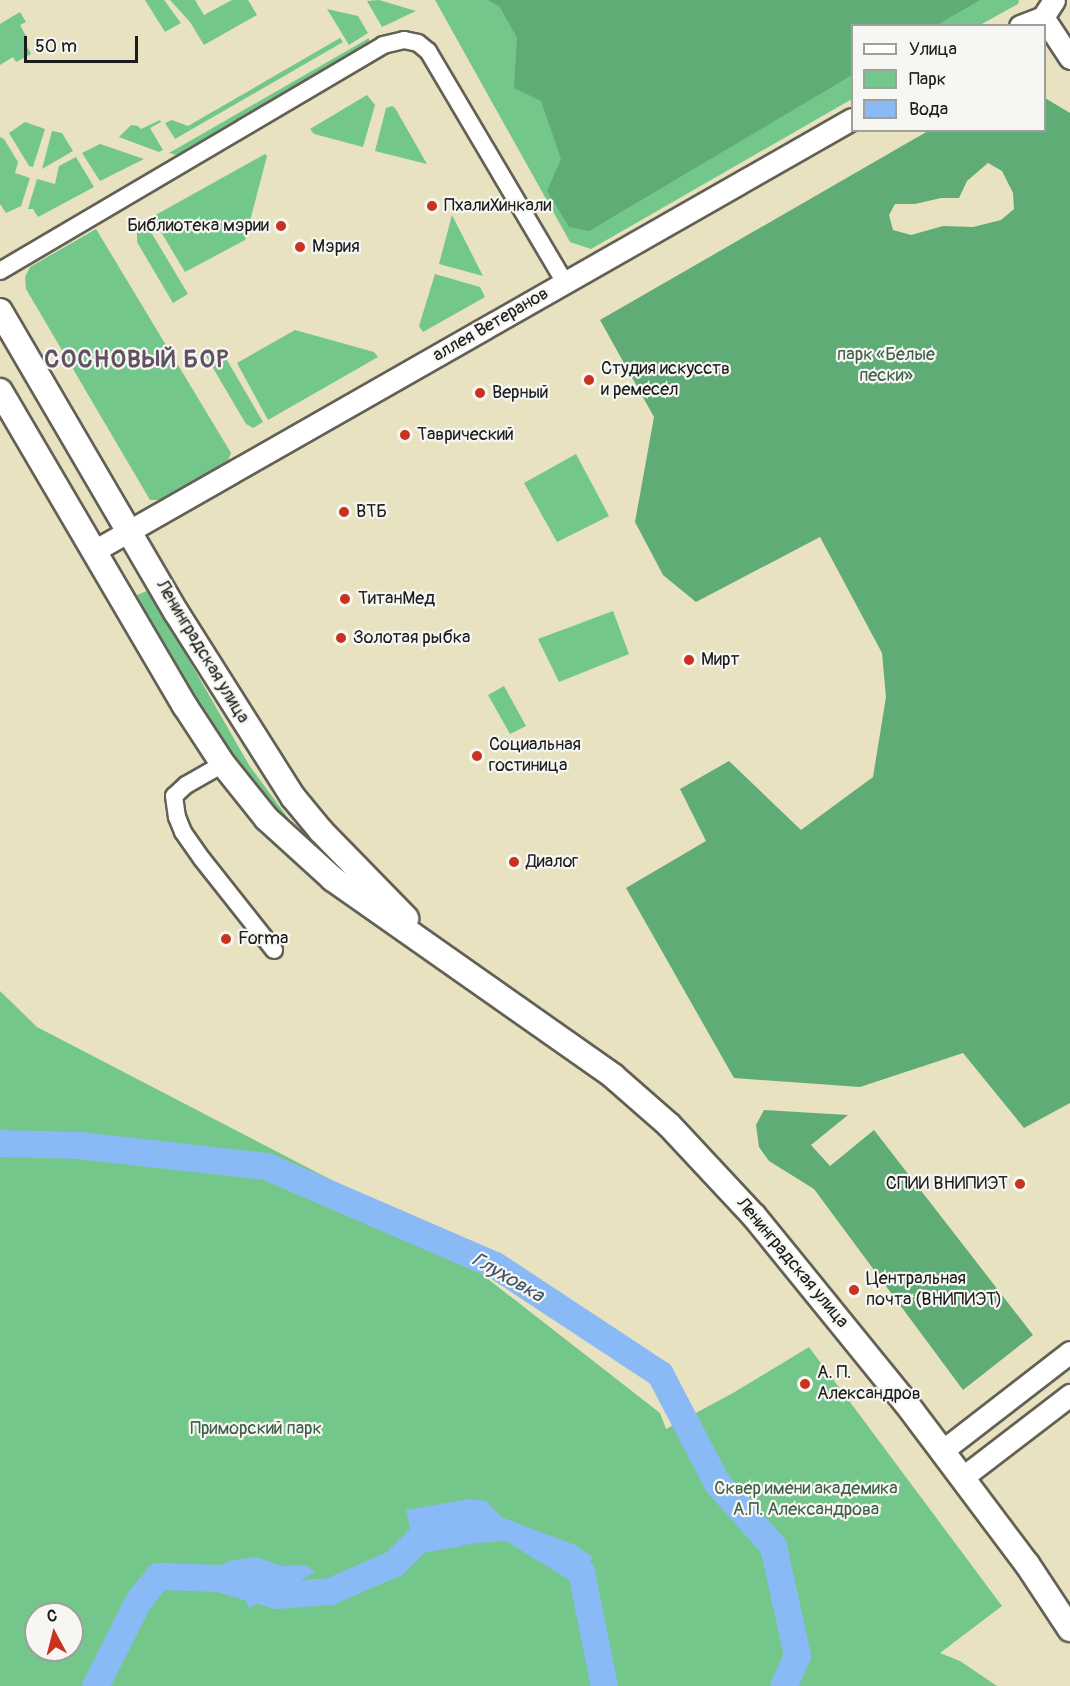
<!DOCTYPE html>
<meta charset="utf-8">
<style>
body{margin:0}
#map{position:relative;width:1070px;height:1686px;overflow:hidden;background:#e8e2c0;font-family:Pangolin,sans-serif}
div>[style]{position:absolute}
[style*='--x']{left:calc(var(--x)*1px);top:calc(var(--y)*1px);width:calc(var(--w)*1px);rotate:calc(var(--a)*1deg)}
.green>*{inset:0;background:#74c78a}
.forest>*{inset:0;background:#5fac76}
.water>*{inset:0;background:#89baf5}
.river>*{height:27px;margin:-13.5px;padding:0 13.5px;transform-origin:13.5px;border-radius:13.5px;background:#89baf5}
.roads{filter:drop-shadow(2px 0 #636155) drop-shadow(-2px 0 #636155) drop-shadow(0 2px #636155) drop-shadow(0 -2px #636155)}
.minor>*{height:16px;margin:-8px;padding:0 8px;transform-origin:8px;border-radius:8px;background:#fff}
.tertiary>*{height:21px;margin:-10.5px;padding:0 10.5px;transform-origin:10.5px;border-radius:10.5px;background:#fff}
.secondary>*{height:24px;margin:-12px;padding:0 12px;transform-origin:12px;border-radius:12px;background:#fff}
.dots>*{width:16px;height:16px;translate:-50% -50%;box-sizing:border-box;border:3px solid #f6f6f2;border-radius:50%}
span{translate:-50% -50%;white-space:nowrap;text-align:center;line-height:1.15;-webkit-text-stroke:4.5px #f6f6f2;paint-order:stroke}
.poi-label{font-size:18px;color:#1c1c1c}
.left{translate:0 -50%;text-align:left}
.right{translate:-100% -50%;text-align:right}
.street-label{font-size:18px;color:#1c1c1c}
.park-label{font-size:18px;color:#3f6048}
.water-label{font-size:20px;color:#425368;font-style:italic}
.district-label{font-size:24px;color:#605061;font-weight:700;letter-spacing:1.5px}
.legend{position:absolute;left:851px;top:24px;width:195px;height:108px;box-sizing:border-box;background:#f6f6f2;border:2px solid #9f9f9c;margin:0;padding:8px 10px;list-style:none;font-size:18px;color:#1c1c1c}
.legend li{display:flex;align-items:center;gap:12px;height:30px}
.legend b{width:30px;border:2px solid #9f9f9c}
.north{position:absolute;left:24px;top:1602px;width:60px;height:60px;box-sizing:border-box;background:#f6f6f2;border:2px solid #9f9f9c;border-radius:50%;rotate:353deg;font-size:16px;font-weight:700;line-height:24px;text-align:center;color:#1c1c1c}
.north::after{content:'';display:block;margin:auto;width:21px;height:27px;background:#c8321e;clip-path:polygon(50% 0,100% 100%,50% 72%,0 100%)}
.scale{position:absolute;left:24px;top:36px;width:114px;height:27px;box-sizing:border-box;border:3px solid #1c1c1c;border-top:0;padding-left:8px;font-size:18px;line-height:21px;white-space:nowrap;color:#1c1c1c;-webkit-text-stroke:4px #f6f6f2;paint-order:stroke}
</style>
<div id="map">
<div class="green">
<div style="clip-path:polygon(145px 0,164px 0,181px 23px,165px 32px)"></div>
<div style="clip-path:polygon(170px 0,195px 0,204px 15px,232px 0,248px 0,257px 15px,204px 45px,190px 22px)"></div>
<div style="clip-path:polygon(379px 0,416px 11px,382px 27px,367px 1px)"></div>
<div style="clip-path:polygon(435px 0,1019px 0,1018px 4px,980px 25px,852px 26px,852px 99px,591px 249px,570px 242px)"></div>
<div style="clip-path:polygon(327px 9px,358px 16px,368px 33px,349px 45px)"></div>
<div style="clip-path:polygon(20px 12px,26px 22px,20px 25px,27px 38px,24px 41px,31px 54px,16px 62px,13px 57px,0 65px,0 24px)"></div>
<div style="clip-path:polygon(340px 38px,343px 42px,175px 139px,165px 123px,172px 120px,188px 126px)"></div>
<div style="clip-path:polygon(369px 38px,369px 46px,180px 156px,169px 153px)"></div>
<div style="clip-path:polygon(367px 95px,375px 105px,363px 147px,314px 134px,310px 129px)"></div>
<div style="clip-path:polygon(392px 106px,395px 108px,427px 164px,375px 151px,386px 108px)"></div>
<div style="clip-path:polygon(160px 120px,161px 122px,150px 128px,163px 150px,159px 152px,119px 137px,131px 125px,138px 126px,141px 129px)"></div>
<div style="clip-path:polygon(25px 122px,45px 129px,33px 167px,29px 166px,9px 133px)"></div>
<div style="clip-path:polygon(52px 131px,62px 133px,73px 151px,42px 169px)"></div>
<div style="clip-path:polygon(0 137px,4px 139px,18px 162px,15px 173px,30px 178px,21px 206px,6px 213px,0 204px)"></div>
<div style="clip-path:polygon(100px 144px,144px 159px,100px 181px,82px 153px)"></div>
<div style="clip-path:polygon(265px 154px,267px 156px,245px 240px,185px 272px,152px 217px)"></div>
<div style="clip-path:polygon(76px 157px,94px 187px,38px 217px,33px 209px,28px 209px,37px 179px,55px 184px,59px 166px)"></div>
<div style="clip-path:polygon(452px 215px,483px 276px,439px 264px)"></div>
<div style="clip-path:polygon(141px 222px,145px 222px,188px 294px,173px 303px,137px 242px,137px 226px)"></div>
<div style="clip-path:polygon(96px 229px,231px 453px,226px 466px,163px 500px,150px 500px,26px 289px,25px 277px,30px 267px)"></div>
<div style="clip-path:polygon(435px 274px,480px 287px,485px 297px,423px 332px,419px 326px)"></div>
<div style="clip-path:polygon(295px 330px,374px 352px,378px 357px,268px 420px,237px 363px)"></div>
<div style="clip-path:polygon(220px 348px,263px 422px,253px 428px,246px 424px,206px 356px)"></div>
<div style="clip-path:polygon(576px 454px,609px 516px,557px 542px,524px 483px)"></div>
<div style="clip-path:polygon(149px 590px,249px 765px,302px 837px,298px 840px,213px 733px,137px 595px)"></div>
<div style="clip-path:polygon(613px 611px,629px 654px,559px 682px,538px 639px)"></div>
<div style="clip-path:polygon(504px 686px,526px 726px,510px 734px,488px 695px)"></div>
<div style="clip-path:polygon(evenodd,0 991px,37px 1027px,420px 1226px,660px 1413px,666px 1429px,733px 1393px,809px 1347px,1002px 1606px,940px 1653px,960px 1661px,997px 1686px,0 1686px,0 991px,36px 1614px,72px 1614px,72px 1650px,36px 1650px,36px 1614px)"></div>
</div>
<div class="forest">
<div style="clip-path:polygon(488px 0,980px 0,937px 25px,852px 26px,852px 75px,589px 231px,569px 227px,547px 191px,561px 159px,541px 101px,514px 88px,517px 38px,500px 7px)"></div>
<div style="clip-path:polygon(evenodd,1045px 98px,1070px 113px,1070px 1103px,1024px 1128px,963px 1053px,860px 1087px,734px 1078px,626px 888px,706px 841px,680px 789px,729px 761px,801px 830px,873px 777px,886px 697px,882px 653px,820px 537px,696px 602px,663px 575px,635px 522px,654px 417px,600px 320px,928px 131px,1044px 130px,1045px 98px,988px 163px,1002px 171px,1013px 193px,1014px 209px,1001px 220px,973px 227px,943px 226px,911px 235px,893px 230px,889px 215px,895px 204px,915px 204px,941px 198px,959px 198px,967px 181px,988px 163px)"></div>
<div style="clip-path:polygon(764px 1110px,848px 1115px,811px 1145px,830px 1166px,874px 1130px,1033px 1335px,963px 1390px,814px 1189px,769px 1161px,759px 1147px,756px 1125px)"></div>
</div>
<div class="water">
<div style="clip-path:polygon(469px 1499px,486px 1501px,501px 1517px,575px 1545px,593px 1557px,581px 1572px,566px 1571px,536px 1560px,507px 1541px,475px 1543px,424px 1553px,394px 1563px,420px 1538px,410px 1528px,406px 1510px)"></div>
<div style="clip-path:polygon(256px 1557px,282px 1566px,306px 1565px,315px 1572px,249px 1608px,244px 1597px,231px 1585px,213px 1590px,192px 1574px,144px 1576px,149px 1565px,188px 1564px,211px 1570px,229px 1561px)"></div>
</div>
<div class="river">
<div style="--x:0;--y:1143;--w:79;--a:1.5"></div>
<div style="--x:79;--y:1145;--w:188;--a:6.4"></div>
<div style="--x:266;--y:1166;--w:249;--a:23.4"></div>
<div style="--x:495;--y:1265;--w:198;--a:33.4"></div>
<div style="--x:660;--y:1374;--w:123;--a:62.4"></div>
<div style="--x:717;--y:1483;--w:84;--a:48.4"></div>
<div style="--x:773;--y:1546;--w:112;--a:77.6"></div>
<div style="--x:797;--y:1655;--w:34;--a:114"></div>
<div style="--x:552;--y:1553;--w:35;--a:33"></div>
<div style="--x:581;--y:1572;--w:116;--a:78.6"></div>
<div style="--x:95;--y:1686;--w:97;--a:-63.2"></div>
<div style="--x:139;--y:1599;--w:30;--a:-50"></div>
<div style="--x:158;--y:1576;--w:61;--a:1.9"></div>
<div style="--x:219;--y:1578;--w:59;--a:16.6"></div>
<div style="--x:276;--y:1595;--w:54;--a:-4.2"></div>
<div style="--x:330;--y:1591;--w:70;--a:-23.6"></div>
<div style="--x:394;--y:1563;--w:37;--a:-45"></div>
<div style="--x:420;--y:1537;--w:35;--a:-7"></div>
</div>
<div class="roads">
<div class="minor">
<div style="--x:0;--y:271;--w:445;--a:-30.5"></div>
<div style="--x:383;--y:45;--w:22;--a:-13"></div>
<div style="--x:404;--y:40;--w:14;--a:12"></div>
<div style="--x:418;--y:43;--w:13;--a:39"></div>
<div style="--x:428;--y:51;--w:269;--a:59.4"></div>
<div style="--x:223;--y:764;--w:43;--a:150.4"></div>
<div style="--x:186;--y:785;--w:16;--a:137"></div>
<div style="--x:174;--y:796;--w:21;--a:82"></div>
<div style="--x:177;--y:817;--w:16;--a:68"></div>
<div style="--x:183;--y:832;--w:33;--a:55"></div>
<div style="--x:202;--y:859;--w:116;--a:51.6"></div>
</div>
<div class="tertiary">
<div style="--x:1043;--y:17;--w:49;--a:56.6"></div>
<div style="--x:1043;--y:17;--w:20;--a:-57"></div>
<div style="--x:1020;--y:26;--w:25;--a:-21"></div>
<div style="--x:94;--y:551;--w:872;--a:-29.68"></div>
<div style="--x:942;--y:1451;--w:162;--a:-37.7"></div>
<div style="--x:963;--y:1477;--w:135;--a:-37.5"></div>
</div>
<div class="secondary">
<div style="--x:0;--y:311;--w:349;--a:59.7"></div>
<div style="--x:176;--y:612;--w:219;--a:57.7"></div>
<div style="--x:293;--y:797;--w:44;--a:50.5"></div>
<div style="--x:321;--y:831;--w:122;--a:45.7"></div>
<div style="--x:0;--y:391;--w:365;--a:59.6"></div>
<div style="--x:185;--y:706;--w:69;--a:56.8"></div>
<div style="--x:223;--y:764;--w:70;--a:51.3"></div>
<div style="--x:267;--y:819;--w:89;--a:42.3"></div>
<div style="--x:333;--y:879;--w:342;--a:35.1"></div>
<div style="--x:613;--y:1076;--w:74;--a:41.2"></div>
<div style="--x:669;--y:1125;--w:125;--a:47"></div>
<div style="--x:754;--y:1216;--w:241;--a:50.9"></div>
<div style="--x:906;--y:1403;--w:201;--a:53.1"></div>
<div style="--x:1027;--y:1564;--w:78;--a:56.5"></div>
</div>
</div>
<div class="dots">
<div style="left:432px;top:206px;background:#c8321e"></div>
<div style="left:281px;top:226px;background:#c8321e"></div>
<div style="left:300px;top:247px;background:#c8321e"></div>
<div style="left:589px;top:380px;background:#c8321e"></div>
<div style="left:480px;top:393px;background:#c8321e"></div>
<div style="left:405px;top:435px;background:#c8321e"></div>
<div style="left:344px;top:512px;background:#c8321e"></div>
<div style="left:345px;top:599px;background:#c8321e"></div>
<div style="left:341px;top:638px;background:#c8321e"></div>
<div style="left:689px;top:660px;background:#c8321e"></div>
<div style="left:477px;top:756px;background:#c8321e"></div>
<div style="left:514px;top:862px;background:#c8321e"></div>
<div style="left:226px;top:939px;background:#c8321e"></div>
<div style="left:1020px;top:1184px;background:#c8321e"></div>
<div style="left:854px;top:1290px;background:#c8321e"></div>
<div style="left:805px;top:1384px;background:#c8321e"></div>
</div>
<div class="poi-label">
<span class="left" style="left:444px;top:206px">ПхалиХинкали</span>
<span class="right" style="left:269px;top:226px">Библиотека мэрии</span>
<span class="left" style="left:312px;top:247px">Мэрия</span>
<span class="left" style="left:601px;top:380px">Студия искусств<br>и ремесел</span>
<span class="left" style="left:492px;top:393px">Верный</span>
<span class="left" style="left:417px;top:435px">Таврический</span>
<span class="left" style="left:356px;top:512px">ВТБ</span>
<span class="left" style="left:358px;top:599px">ТитанМед</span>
<span class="left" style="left:353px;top:638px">Золотая рыбка</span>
<span class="left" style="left:701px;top:660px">Мирт</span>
<span class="left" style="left:489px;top:756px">Социальная<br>гостиница</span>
<span class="left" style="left:526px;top:862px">Диалог</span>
<span class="left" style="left:238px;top:939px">Forma</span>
<span class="right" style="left:1008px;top:1184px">СПИИ ВНИПИЭТ</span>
<span class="left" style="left:866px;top:1290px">Центральная<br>почта (ВНИПИЭТ)</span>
<span class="left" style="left:817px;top:1384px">А. П.<br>Александров</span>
</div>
<div class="street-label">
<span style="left:491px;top:325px;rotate:-30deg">аллея Ветеранов</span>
<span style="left:202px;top:652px;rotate:59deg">Ленинградская улица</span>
<span style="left:792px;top:1263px;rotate:50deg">Ленинградская улица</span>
</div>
<div class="park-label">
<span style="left:886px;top:366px">парк «Белые<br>пески»</span>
<span style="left:256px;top:1429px">Приморский парк</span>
<span style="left:806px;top:1500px">Сквер имени академика<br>А.П. Александрова</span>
</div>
<div class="water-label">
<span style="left:508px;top:1277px;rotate:30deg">Глуховка</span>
</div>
<div class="district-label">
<span style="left:137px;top:360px">СОСНОВЫЙ БОР</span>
</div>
<ul class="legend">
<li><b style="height:8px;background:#fff"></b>Улица</li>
<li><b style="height:16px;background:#74c78a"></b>Парк</li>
<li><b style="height:16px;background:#89baf5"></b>Вода</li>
</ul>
<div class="north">С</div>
<div class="scale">50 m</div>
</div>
